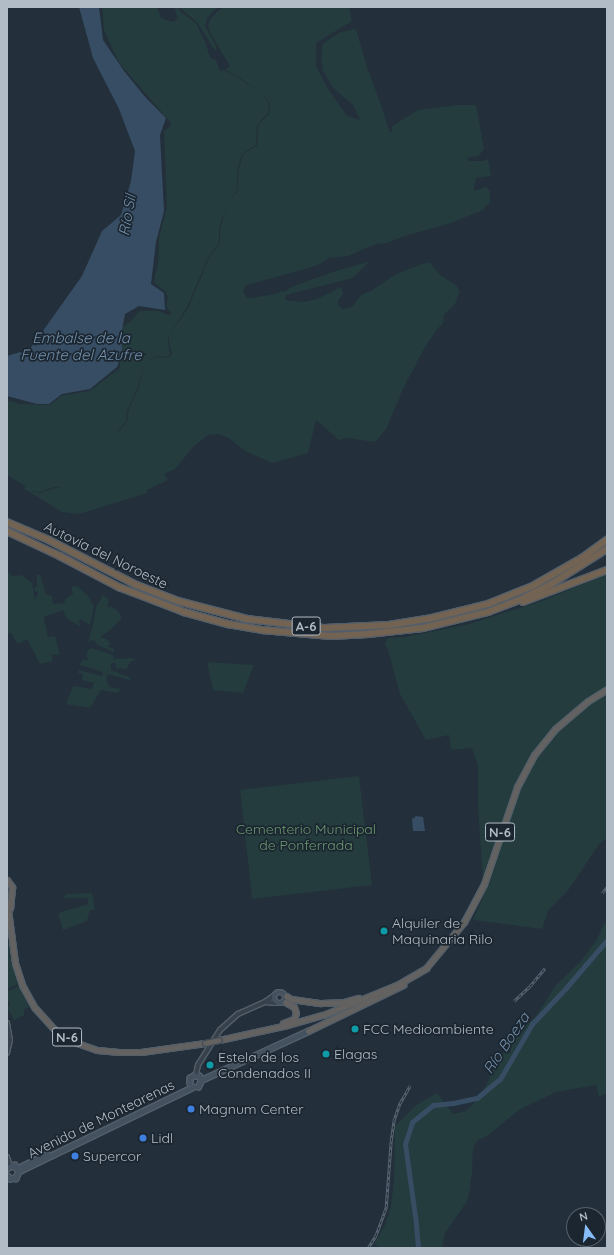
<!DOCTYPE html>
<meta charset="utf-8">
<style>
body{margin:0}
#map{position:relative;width:614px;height:1255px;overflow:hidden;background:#232f3b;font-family:Quicksand,sans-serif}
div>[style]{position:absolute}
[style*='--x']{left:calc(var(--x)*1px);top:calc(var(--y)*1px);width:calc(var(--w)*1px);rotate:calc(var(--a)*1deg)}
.green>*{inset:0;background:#243c3d}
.water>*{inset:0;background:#364d63}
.river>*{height:5px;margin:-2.5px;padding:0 2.5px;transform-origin:2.5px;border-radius:2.5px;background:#364d63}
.roads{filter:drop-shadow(1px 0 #545f6a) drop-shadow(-1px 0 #545f6a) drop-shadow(0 1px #545f6a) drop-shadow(0 -1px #545f6a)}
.tertiary>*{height:4px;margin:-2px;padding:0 2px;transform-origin:2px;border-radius:2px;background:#36414c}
.secondary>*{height:4.5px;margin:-2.25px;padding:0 2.25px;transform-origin:2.25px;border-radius:2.25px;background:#44515f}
.secondary>.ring{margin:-2.25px;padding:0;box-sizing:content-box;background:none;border:4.5px solid #44515f;border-radius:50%}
.trunk>*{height:5px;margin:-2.5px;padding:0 2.5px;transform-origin:2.5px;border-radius:2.5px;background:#636260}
.motorway>*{height:5.5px;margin:-2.75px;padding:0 2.75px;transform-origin:2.75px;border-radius:2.75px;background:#726353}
.rail>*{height:2.5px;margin-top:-1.25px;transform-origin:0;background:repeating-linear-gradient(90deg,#1c2630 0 3px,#586673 0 6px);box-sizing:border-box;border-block:1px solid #586673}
.bridges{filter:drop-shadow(1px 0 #424c56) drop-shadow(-1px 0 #424c56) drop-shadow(0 1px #424c56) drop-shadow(0 -1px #424c56)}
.trunk-bridge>*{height:5px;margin:-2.5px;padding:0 2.5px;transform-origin:2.5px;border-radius:2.5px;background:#636260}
.dots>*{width:11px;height:11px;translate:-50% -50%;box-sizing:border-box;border:2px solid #1c2630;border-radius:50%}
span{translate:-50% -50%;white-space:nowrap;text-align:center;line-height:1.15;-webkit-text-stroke:3.5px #1c2630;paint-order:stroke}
.shield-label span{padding:1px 3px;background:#1c2630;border:1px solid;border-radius:3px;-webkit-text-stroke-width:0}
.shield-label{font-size:13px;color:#b2bcc7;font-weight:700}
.street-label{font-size:14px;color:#b2bcc7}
.park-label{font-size:14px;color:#69986f}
.poi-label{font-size:14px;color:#b2bcc7}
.left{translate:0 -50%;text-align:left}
.water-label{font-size:15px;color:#7190ab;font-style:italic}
.frame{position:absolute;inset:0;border:8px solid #b2bcc7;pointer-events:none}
.north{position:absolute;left:566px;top:1207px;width:40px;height:40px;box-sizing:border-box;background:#1c2630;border:1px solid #58626c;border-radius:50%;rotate:346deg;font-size:11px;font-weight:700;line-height:16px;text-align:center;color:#b2bcc7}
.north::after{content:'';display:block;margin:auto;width:14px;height:18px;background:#86bcf8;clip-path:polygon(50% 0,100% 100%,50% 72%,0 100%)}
</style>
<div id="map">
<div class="green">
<div style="clip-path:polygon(102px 7px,157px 7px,161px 18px,173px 22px,178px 18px,174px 7px,178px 7px,180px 11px,196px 23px,206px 44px,210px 58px,216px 60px,220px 71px,223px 70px,236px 76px,262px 94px,268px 102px,269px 109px,267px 114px,257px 125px,256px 145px,242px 154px,237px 172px,237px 190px,230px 200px,227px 210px,222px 217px,219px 230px,219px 243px,209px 256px,187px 307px,169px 336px,168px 341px,170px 355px,166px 357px,156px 356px,145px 363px,138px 387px,128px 408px,126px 421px,116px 433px,119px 431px,127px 421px,129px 408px,139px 387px,145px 363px,156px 357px,166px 358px,171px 356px,172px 353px,169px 343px,169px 336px,188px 308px,210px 256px,220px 243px,220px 230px,223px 217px,227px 210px,230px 200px,238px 190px,238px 172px,243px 154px,257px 146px,258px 125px,268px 115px,270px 109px,269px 102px,262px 94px,239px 77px,225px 70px,230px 66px,209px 31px,208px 25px,211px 18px,219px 10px,225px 7px,349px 7px,352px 21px,316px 43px,316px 66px,327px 87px,347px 116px,360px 120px,353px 105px,333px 88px,322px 69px,323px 65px,321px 63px,322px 46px,325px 42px,340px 32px,356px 29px,367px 67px,379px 99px,390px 132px,392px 132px,392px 126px,418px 110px,457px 105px,476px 105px,484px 149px,478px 156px,470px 157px,467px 159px,469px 161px,484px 161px,488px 159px,491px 176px,476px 178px,474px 187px,474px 191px,486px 187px,490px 191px,490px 202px,483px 210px,448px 224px,408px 235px,387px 243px,376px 244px,348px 256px,329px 258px,320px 264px,302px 270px,247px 285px,243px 291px,246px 297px,251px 298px,276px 294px,281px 291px,285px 292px,291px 287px,333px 272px,370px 261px,353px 278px,286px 295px,285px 300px,303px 302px,317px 299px,341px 287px,343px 294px,338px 301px,339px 306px,343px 309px,352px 307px,361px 295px,371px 291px,396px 274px,425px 263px,430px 263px,440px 275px,456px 285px,460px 291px,455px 304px,444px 315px,443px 324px,438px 328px,425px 347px,404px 387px,386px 429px,375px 442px,347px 438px,339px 440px,316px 420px,308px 453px,272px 463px,245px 451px,229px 438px,217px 434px,208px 435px,193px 447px,175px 469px,164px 474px,168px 480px,147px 490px,148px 493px,79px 514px,62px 512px,28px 491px,40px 493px,55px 488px,62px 488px,55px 487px,40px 492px,27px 491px,24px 489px,25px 486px,7px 475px,7px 400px,20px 404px,50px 405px,61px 396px,89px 391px,119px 369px,120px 364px,115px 353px,122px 350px,118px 342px,121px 328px,132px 320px,139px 311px,159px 311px,168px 315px,171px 313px,166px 306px,168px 297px,165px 291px,155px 283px,154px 279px,158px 265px,159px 238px,167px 207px,164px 131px,171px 126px,171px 123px,119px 63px,104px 30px)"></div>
<div style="clip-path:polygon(179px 7px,218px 7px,207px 18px,205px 26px,217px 48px,215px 51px,197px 22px)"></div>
<div style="clip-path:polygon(7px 570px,12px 576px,21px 575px,32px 583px,35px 599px,38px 594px,38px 591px,35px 592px,34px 587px,37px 587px,37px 575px,40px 575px,46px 594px,52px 596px,52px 602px,55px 604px,64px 603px,66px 598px,73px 594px,71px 587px,77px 586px,89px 597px,94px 607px,90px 625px,80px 619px,79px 621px,81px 627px,66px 618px,63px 610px,44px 617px,48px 637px,55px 636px,60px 654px,52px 655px,53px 661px,40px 664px,27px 639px,18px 644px,11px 633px,7px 634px)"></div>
<div style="clip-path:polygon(607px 574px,607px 838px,600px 843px,569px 889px,548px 911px,542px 929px,473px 920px,484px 895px,478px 808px,478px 765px,472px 748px,451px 750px,449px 735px,426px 740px,400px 694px,388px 650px,385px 644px,387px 638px,405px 637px,469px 624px,542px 601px)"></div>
<div style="clip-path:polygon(103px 595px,109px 600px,107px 607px,110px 606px,117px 610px,122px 618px,110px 630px,100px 637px,107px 639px,111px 644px,107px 646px,114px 649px,114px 652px,97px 645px,96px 642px,92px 640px,88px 642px,93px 625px,107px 619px,93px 625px,96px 607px)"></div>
<div style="clip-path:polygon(91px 648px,113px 655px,114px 659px,132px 658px,137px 660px,131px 661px,126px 670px,120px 668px,116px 669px,116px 663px,111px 663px,111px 670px,131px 678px,130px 680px,108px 674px,106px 680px,110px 687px,120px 689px,118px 693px,101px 690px,90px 708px,66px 704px,73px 686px,92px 689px,94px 683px,82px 680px,83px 674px,78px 673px,79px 670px,102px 676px,103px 672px,80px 665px,82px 660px,89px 660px,86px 656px,88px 650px)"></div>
<div style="clip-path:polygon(207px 662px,254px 665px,243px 693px,213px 690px)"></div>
<div style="clip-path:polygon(359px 776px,372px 885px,252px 899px,240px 790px)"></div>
<div style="clip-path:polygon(92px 893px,95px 910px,91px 910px,89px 913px,87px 921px,63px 930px,58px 913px,88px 904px,88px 898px,64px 898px,66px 894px)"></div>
<div style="clip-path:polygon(607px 922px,607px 1093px,599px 1097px,596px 1085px,556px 1092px,519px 1110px,487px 1136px,478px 1140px,473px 1148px,472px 1173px,468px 1200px,445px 1233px,442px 1248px,381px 1248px,374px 1244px,385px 1225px,391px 1206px,394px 1179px,395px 1126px,416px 1105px,437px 1093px,453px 1114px,466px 1111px,482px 1094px,495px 1066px,511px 1040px,536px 1016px,556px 985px,581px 961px,596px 941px,604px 924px)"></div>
<div style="clip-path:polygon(7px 935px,18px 984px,7px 989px)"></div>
<div style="clip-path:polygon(19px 986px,29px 1007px,24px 1010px,24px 1015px,14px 1020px,7px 1007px,10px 1005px,7px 999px,7px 991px)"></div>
</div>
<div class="water">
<div style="clip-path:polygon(79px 7px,99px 7px,103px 40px,124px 71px,146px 98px,166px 118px,160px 135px,164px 211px,156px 242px,151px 284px,164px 293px,165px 310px,139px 306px,125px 314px,121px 335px,122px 353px,117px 367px,90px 389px,62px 394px,49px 404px,37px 404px,7px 396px,7px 356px,30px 349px,82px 276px,102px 231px,121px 215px,131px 181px,135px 151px,119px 109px,93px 58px)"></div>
<div style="clip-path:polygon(416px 816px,423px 817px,425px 831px,413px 831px,412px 819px)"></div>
</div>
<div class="river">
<div style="--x:418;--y:1248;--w:32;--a:-95"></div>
<div style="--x:415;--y:1216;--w:73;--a:-97.9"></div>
<div style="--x:405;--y:1144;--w:23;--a:-72"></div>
<div style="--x:412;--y:1122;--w:27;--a:-39"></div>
<div style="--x:433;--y:1105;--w:20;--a:-6"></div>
<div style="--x:453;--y:1103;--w:25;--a:-12"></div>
<div style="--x:477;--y:1098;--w:30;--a:-40"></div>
<div style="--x:500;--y:1079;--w:64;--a:-59.8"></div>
<div style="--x:532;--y:1024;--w:48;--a:-46.7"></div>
<div style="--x:565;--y:989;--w:65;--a:-49.4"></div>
</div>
<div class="roads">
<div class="tertiary">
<div style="--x:265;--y:1002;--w:11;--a:5"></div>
<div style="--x:7;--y:1023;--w:17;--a:80"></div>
<div style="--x:10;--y:1040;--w:13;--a:103"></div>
<div style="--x:196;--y:1075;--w:10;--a:-79"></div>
<div style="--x:198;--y:1065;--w:41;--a:-57.8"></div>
<div style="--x:220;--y:1030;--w:24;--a:-42"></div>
<div style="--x:238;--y:1014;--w:30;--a:-24"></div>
<div style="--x:265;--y:1002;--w:12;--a:-35"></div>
<div style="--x:7;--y:1157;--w:9;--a:72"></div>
</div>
<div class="secondary">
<div class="ring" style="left:274px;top:992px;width:7.5px;height:7.5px"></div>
<div style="--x:201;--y:1080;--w:118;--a:-24.6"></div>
<div style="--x:7;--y:1168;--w:8;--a:-23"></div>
<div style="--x:14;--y:1165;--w:8;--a:50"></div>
<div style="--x:19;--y:1171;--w:8;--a:113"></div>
<div style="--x:16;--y:1178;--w:6;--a:171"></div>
<div style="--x:10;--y:1179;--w:4;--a:-135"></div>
<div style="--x:18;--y:1168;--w:32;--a:-26"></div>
<div style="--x:19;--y:1171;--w:193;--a:-25.8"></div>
<div style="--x:193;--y:1087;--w:5;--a:0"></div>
<div style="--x:198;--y:1087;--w:8;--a:-67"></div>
<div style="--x:201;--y:1080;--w:4;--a:-117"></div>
<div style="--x:199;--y:1076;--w:5;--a:180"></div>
<div style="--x:194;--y:1076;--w:4;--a:153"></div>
<div style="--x:190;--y:1078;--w:5;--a:90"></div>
</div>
<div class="trunk">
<div style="--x:7;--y:880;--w:9;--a:54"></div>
<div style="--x:12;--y:887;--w:21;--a:95"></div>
<div style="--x:7;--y:902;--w:62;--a:82.5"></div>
<div style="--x:15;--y:963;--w:23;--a:72"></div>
<div style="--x:22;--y:985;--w:26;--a:61"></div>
<div style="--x:35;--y:1008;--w:31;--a:48"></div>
<div style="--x:56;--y:1031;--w:21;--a:31"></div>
<div style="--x:74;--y:1042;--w:24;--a:19"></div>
<div style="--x:97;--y:1050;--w:22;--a:5"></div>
<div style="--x:119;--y:1052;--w:22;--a:0"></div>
<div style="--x:141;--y:1052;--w:65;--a:-8"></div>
<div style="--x:286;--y:996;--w:6;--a:31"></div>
<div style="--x:291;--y:999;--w:30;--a:8"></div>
<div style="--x:321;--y:1003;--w:23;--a:-2"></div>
<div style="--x:344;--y:1002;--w:15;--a:-16"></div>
<div style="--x:283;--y:1023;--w:12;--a:-20"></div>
<div style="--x:294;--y:1019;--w:6;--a:-72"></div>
<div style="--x:296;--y:1013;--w:6;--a:-108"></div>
<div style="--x:294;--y:1007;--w:10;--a:-151"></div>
<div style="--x:308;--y:1031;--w:106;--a:-25.8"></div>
<div style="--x:219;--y:1040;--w:70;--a:-12.4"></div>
<div style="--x:287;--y:1025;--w:37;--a:-16"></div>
<div style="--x:323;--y:1015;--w:80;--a:-22.1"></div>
<div style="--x:397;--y:985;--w:34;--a:-30"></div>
<div style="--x:426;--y:968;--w:60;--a:-50.4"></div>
<div style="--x:464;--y:922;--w:43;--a:-62.2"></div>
<div style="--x:484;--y:884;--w:102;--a:-71.2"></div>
<div style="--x:517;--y:787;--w:36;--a:-62"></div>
<div style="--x:534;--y:755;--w:33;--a:-51"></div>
<div style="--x:555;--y:729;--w:43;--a:-40.3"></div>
<div style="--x:588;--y:701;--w:22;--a:-32"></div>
</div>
<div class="motorway">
<div style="--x:7;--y:522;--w:46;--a:23.2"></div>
<div style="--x:49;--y:540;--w:99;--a:27.1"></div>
<div style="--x:137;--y:585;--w:44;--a:21.3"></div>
<div style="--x:178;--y:601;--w:71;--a:14.6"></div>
<div style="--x:247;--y:619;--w:79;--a:6.6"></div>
<div style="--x:325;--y:628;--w:64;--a:-2.7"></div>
<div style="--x:389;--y:625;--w:39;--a:-9"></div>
<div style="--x:428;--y:619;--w:62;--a:-14"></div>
<div style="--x:488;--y:604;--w:48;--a:-21.8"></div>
<div style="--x:533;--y:586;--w:56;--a:-29.7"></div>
<div style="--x:582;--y:558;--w:31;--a:-36"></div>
<div style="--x:7;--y:531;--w:59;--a:25.3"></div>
<div style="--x:60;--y:556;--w:67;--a:27.7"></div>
<div style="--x:119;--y:587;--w:70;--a:21"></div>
<div style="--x:184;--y:612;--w:46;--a:15.3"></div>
<div style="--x:228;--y:624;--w:35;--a:10"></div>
<div style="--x:262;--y:630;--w:69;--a:5"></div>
<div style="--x:331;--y:636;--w:37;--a:-3"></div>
<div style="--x:368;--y:634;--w:55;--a:-6.2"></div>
<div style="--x:423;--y:628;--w:67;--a:-13.8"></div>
<div style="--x:488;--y:612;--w:36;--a:-21"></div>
<div style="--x:522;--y:599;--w:31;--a:-27"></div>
<div style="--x:550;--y:585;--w:67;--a:-32.3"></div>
<div style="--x:523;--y:602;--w:90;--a:-20.9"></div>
</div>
</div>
<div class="rail">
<div style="--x:602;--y:893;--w:8;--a:-50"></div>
<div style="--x:514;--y:1001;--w:22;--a:-43"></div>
<div style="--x:530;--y:986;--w:23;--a:-50"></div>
<div style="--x:368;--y:1248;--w:15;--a:-58"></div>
<div style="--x:376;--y:1235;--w:30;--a:-70"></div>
<div style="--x:386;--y:1207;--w:66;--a:-85.7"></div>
<div style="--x:391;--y:1141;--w:21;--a:-82"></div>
<div style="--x:394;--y:1120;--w:18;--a:-71"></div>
<div style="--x:400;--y:1103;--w:20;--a:-60"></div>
</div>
<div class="bridges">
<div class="trunk-bridge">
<div style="--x:205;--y:1043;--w:14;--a:-12"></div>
</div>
</div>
<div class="dots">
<div style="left:384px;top:931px;background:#0f9aa8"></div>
<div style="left:355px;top:1029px;background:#0f9aa8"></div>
<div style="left:326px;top:1054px;background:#0f9aa8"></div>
<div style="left:210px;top:1065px;background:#0f9aa8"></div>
<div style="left:191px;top:1109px;background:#3f7fe0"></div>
<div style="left:143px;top:1138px;background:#3f7fe0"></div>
<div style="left:75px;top:1156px;background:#3f7fe0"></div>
</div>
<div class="shield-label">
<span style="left:306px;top:626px">A-6</span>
<span style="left:500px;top:832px">N-6</span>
<span style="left:67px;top:1037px">N-6</span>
</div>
<div class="street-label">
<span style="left:106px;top:555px;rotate:26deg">Autovía del Noroeste</span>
<span style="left:101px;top:1119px;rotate:-26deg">Avenida de Montearenas</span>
</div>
<div class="park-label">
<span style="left:306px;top:837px">Cementerio Municipal<br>de Ponferrada</span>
</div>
<div class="poi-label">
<span class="left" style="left:392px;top:931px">Alquiler de<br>Maquinaria Rilo</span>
<span class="left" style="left:363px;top:1029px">FCC Medioambiente</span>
<span class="left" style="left:334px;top:1054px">Elagas</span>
<span class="left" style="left:218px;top:1065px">Estela de los<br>Condenados II</span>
<span class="left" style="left:199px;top:1109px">Magnum Center</span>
<span class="left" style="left:151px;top:1138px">Lidl</span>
<span class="left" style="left:83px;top:1156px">Supercor</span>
</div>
<div class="water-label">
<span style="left:127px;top:215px;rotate:-80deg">Río Sil</span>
<span style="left:81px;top:346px">Embalse de la<br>Fuente del Azufre</span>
<span style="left:506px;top:1043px;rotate:-56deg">Río Boeza</span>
</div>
<div class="frame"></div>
<div class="north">N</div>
</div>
